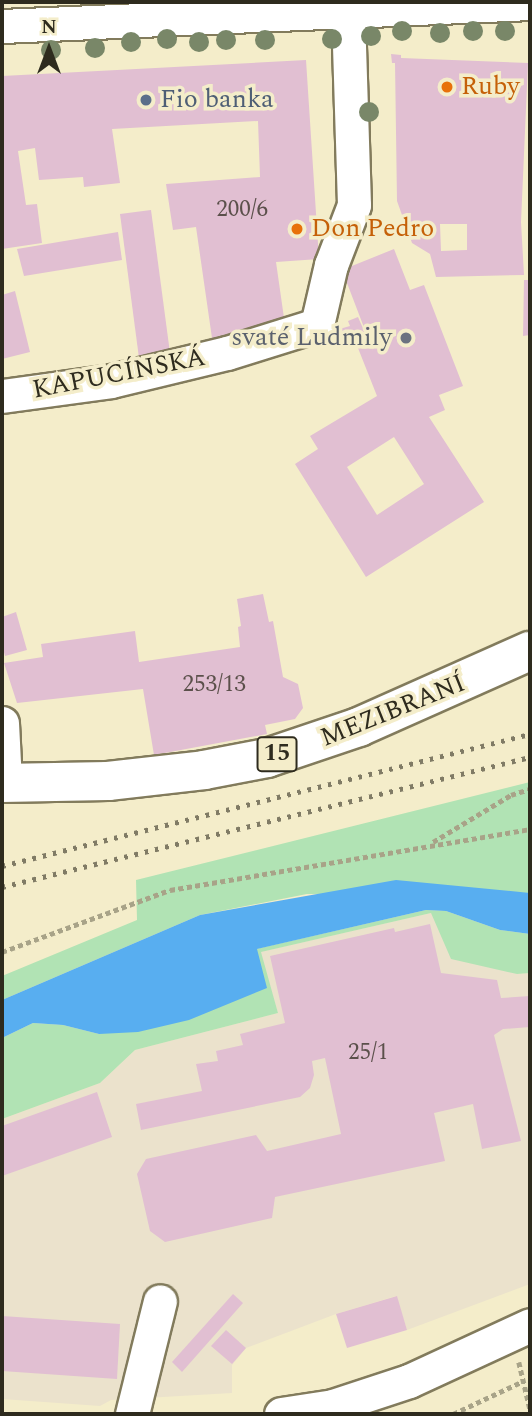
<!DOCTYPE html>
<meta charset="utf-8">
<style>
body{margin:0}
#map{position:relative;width:532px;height:1416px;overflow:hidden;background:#f4edca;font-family:Spectral,serif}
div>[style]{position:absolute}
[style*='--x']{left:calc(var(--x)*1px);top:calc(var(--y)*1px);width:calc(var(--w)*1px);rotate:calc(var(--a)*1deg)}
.industrial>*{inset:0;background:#ebe2cc}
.green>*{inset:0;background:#b1e3b4}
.water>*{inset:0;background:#58aef0}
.building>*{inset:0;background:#e1bfd2}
.path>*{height:4.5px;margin-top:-2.25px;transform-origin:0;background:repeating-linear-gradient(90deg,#a8a388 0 5px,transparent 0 8.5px)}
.roads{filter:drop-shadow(2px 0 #827b5c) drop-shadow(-2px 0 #827b5c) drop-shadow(0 2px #827b5c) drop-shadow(0 -2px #827b5c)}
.minor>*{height:33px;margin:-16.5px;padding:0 16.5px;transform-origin:16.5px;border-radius:16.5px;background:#fff}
.major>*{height:38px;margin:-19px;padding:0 19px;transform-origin:19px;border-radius:19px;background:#fff}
.rail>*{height:5px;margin-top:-2.5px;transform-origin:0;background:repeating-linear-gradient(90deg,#807b65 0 3.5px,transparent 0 10.5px)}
.trees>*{width:20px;height:20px;margin:-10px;border-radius:50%;background:#798768}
.dots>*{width:19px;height:19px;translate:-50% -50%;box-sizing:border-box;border:4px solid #f4edca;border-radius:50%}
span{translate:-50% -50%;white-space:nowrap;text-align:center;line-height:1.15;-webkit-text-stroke:7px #f4edca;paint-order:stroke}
.number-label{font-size:23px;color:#5b504b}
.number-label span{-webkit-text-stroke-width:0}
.shield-label span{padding:2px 5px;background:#f4edca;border:2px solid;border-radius:5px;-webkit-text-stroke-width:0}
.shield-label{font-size:24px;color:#2e2b1e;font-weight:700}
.food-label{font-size:26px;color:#c56008}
.left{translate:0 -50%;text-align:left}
.service-label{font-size:26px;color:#4e5e75}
.worship-label{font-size:26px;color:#5b616d}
.right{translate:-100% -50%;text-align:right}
.street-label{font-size:26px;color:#2e2b1e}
.frame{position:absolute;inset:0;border:4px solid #2e2b1e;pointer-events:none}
.north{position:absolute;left:14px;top:14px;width:70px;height:70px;-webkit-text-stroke:5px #f4edca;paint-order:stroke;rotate:0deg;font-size:19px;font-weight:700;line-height:28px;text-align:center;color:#2e2b1e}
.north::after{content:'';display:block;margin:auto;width:24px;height:32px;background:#2e2b1e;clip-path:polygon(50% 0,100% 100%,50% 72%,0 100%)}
</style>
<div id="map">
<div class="industrial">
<div style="clip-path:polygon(431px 913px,517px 974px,530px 973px,530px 1284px,407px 1330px,396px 1296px,336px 1314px,246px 1348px,232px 1365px,232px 1393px,111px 1400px,100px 1406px,2px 1399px,2px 1119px,100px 1083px,135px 1050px,278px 1013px,260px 952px)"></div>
</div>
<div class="green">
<div style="clip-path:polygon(530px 782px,530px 893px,307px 894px,200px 915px,2px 1000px,2px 976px,137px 920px,136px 880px)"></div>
<div style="clip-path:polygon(426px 910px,446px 911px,500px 930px,530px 934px,530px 973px,517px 974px,451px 959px,431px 913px,261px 952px,278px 1013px,135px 1050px,100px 1083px,2px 1119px,2px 1038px,33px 1023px,63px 1025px,99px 1034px,256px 949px)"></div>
</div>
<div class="water">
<div style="clip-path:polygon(396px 880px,530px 893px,530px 934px,500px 930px,446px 911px,426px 910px,257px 949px,267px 988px,189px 1020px,138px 1032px,99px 1034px,63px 1025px,33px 1023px,2px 1038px,2px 1000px,200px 915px)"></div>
</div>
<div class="building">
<div style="clip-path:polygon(evenodd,391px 54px,401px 55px,401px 58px,528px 63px,521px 222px,524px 275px,436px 277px,430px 254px,412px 243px,397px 201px,395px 63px,392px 63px,391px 54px,440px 224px,467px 224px,467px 250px,441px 251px,440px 224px)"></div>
<div style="clip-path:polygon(306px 60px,319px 259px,276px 262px,285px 325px,213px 345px,196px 227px,173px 230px,166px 184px,260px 177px,258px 121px,112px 129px,120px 183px,84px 187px,83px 177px,39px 180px,35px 148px,18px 151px,26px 205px,37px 204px,42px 243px,2px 249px,2px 76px)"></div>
<div style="clip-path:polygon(151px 210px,170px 353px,139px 358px,120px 214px)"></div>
<div style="clip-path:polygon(118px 232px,122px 260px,24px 276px,17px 249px)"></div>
<div style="clip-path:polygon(evenodd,394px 249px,410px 290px,424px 285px,463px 386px,439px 395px,445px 410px,429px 417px,484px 502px,366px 577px,295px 464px,318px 449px,310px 436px,377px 396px,356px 343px,342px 347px,336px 330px,350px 326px,348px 321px,358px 317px,373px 351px,342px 270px,394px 249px,394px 437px,424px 484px,377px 515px,347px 467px,394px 437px)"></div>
<div style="clip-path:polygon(524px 280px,530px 280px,530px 335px,523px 336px)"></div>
<div style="clip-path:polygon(15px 291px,30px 352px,2px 359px,2px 295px)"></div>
<div style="clip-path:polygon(263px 594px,269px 622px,273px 621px,283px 677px,298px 684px,303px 708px,295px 719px,265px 725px,267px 734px,154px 755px,143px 689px,17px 703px,4px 663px,43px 657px,41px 644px,135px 631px,139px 662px,240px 647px,238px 627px,241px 626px,237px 599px)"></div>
<div style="clip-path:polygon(16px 612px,27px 650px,5px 656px,2px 645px,2px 617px)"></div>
<div style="clip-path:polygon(430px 924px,441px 973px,497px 980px,501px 998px,530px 996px,530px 1027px,503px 1029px,494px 1035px,521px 1141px,482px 1149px,473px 1104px,434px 1113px,445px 1161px,275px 1197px,272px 1218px,165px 1242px,150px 1231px,137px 1174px,146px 1159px,256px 1135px,267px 1151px,341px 1134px,325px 1058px,312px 1061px,314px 1075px,310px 1088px,300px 1097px,141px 1130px,136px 1104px,202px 1091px,196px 1064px,218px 1061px,216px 1051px,243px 1045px,240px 1034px,285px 1023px,270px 956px,394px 928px,395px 932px)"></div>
<div style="clip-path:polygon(97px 1092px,112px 1137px,2px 1176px,2px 1126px)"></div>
<div style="clip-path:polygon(233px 1294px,243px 1303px,182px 1372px,172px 1362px)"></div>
<div style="clip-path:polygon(397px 1296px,407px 1330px,347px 1348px,336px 1314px)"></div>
<div style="clip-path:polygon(2px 1316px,120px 1324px,117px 1379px,2px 1371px)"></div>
<div style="clip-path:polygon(226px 1330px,246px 1348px,232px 1364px,211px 1346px)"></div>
</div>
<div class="path">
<div style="--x:433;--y:842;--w:91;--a:-31.1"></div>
<div style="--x:511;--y:795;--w:20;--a:-18"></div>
<div style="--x:2;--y:952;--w:179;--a:-20.3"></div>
<div style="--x:170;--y:890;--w:365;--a:-9.6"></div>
<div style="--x:519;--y:1362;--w:48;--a:76.8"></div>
<div style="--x:453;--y:1414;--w:77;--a:-25.2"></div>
</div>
<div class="roads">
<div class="minor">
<div style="--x:2;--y:26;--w:529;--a:-2.49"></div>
<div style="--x:2;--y:396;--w:110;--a:-7.8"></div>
<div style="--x:111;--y:381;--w:119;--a:-13.6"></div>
<div style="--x:227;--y:353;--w:94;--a:-17.3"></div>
<div style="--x:317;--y:325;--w:62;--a:-76.9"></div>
<div style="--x:331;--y:265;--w:64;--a:-69"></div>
<div style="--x:354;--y:205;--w:193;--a:-91.8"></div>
<div style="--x:2;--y:723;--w:60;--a:87.1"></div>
<div style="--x:132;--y:1414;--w:116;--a:-76.1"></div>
<div style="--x:281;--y:1414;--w:53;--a:-8.7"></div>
<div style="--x:333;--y:1406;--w:80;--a:-18.2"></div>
<div style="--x:409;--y:1381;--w:133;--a:-24.8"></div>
</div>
<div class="major">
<div style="--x:2;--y:783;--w:106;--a:-1.1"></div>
<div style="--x:108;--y:781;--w:97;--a:-6.5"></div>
<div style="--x:204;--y:770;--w:64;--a:-10.8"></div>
<div style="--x:267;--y:758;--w:97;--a:-18.6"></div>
<div style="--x:359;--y:727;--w:187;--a:-24"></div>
</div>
</div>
<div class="rail">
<div style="--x:2;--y:866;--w:544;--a:-14.04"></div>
<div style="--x:2;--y:887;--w:544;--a:-13.83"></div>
</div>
<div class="trees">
<div style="left:402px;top:31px"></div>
<div style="left:473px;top:31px"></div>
<div style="left:505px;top:31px"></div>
<div style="left:440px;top:33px"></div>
<div style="left:371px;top:36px"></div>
<div style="left:167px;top:39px"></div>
<div style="left:332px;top:39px"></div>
<div style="left:226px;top:40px"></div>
<div style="left:265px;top:40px"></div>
<div style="left:131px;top:42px"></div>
<div style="left:199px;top:42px"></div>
<div style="left:95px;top:48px"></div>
<div style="left:51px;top:50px"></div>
<div style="left:369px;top:112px"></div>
</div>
<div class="dots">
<div style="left:447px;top:87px;background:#e8710a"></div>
<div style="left:146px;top:100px;background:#5c6f8a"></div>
<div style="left:297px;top:229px;background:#e8710a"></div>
<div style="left:406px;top:338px;background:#6b7280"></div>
</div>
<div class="number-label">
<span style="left:242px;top:210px">200/6</span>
<span style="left:214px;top:685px">253/13</span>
<span style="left:368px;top:1053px">25/1</span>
</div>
<div class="shield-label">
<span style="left:277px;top:754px">15</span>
</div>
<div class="food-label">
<span class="left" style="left:461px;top:87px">Ruby</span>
<span class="left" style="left:311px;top:229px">Don Pedro</span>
</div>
<div class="service-label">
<span class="left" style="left:160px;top:100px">Fio banka</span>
</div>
<div class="worship-label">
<span class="right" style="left:392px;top:338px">svaté Ludmily</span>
</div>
<div class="street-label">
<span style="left:119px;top:374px;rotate:-11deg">KAPUCÍNSKÁ</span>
<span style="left:393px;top:711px;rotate:-22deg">MEZIBRANÍ</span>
</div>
<div class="frame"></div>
<div class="north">N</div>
</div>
